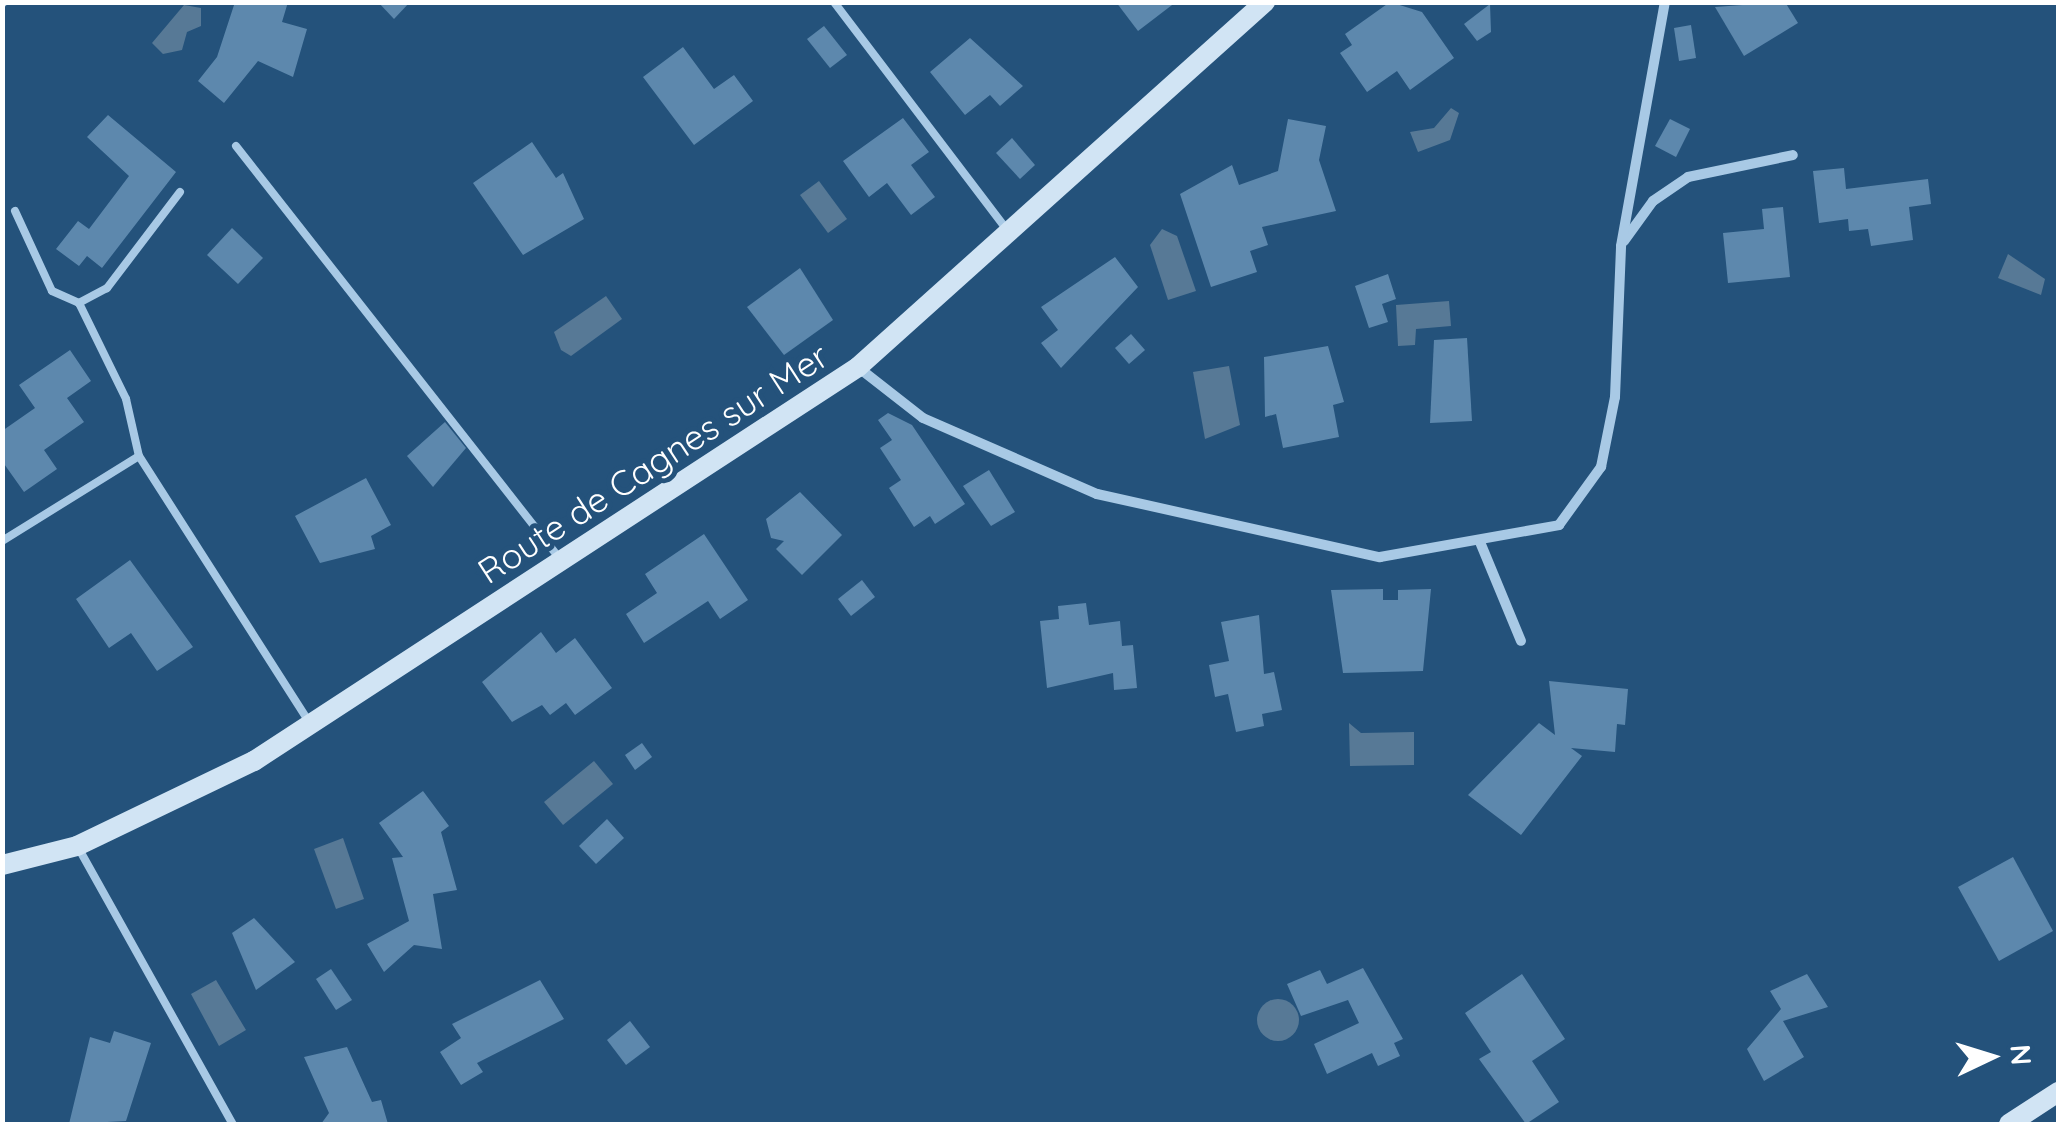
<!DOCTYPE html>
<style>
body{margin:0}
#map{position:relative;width:2061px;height:1127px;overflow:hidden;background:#24527b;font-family:Quicksand,sans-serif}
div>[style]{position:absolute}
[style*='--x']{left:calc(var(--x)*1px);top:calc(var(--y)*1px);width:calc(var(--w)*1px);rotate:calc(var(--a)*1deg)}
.water>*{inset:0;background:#577996}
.round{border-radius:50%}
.building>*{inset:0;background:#5d88ad}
.service>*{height:8px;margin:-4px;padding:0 4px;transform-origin:4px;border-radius:4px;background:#a8c9e5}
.minor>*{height:10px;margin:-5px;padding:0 5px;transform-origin:5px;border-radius:5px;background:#a8c9e5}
.secondary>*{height:20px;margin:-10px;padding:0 10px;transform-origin:10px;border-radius:10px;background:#d1e4f4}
span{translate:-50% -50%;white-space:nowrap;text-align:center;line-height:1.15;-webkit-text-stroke:10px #24527b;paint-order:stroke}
.street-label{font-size:35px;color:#fff}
.frame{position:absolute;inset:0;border:5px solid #fff;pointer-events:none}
.north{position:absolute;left:1941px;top:1007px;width:100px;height:100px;-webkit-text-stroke:8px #24527b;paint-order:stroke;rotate:86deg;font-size:28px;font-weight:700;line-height:40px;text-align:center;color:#fff}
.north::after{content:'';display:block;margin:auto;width:35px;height:45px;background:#fff;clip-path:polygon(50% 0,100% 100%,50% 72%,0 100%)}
</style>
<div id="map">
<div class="water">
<div style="clip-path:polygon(184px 5px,201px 8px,201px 26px,187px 32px,182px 50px,163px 54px,152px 43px)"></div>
<div style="clip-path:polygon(1451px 108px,1459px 113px,1450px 140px,1418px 152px,1410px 132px,1434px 128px)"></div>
<div style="clip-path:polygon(819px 181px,847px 219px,828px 233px,800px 195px)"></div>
<div style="clip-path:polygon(1162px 229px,1177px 236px,1196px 291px,1168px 300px,1150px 245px)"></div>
<div style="clip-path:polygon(2008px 254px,2045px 279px,2041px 295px,1998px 278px)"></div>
<div style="clip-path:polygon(606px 296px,622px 319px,571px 356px,561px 350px,554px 332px)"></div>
<div style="clip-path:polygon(1449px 301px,1451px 326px,1416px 329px,1415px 345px,1398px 346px,1396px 305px)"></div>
<div style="clip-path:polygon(1229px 366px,1240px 425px,1205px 439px,1193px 372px)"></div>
<div style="clip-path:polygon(1349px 723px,1361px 733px,1414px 732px,1414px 765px,1350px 766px)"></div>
<div style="clip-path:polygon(594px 761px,613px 784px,563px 825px,544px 802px)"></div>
<div style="clip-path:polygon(343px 838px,364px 899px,336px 909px,314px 849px)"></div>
<div style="clip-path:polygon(216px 980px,246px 1030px,219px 1046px,191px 994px)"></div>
<div class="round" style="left:1257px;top:999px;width:42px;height:42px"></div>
</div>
<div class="building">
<div style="clip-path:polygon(235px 2px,288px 2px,282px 22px,307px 29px,293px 77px,258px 61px,224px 103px,198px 81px,217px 57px)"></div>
<div style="clip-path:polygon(378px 2px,410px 2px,394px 19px)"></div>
<div style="clip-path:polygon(1116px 2px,1176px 2px,1138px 31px)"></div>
<div style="clip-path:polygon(1390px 2px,1422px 12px,1454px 58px,1410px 90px,1397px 71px,1367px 92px,1340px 53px,1352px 45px,1345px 34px)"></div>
<div style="clip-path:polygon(1785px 2px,1798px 23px,1744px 56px,1715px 7px)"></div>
<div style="clip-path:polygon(1490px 4px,1491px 32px,1477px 41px,1464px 24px)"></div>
<div style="clip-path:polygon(1691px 25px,1696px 58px,1679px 61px,1674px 28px)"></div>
<div style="clip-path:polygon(824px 26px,847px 55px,830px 68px,807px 39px)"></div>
<div style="clip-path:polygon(970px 38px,1023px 86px,1000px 106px,990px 95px,965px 115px,930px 72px)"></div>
<div style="clip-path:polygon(683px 47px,714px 89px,734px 75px,753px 101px,694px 145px,643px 77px)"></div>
<div style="clip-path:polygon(108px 115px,176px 172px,102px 268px,87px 256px,79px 266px,56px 249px,78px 221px,89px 229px,129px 176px,87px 137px)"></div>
<div style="clip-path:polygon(903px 118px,929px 152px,911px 165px,935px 197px,911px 215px,887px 183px,869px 197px,843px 161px)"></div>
<div style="clip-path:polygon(1288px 119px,1326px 126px,1319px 160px,1336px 211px,1262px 227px,1268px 245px,1250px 251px,1257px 272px,1211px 287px,1180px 194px,1232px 165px,1239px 185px,1278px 171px)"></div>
<div style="clip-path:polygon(1670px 119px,1690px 129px,1676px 157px,1655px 146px)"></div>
<div style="clip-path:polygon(1012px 138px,1035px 165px,1020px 179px,996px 153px)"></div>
<div style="clip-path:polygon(532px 142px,556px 178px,563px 173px,584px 219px,523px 255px,473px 183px)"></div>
<div style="clip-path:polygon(1844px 168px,1846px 189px,1928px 179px,1931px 204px,1909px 207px,1913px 240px,1871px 246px,1868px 229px,1849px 231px,1848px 219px,1819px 223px,1813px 171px)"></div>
<div style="clip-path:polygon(1783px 207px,1790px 277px,1728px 283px,1723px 233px,1764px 229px,1762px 209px)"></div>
<div style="clip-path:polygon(232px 228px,263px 258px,238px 284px,207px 255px)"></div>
<div style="clip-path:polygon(1115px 257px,1138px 287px,1061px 368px,1041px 343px,1058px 330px,1041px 307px)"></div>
<div style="clip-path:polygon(800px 268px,833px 320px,784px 355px,747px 307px)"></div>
<div style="clip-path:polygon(1388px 274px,1396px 299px,1382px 304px,1388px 322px,1369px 328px,1355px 286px)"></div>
<div style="clip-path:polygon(1131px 334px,1145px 350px,1129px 364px,1115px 348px)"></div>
<div style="clip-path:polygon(1467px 338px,1472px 421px,1430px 423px,1434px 340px)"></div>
<div style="clip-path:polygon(1328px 346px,1344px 402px,1333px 405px,1339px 437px,1283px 448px,1276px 414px,1265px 417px,1264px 357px)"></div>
<div style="clip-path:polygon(70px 350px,91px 381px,67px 398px,84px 422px,44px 450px,57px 469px,24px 492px,2px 461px,2px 431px,35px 408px,19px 385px)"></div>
<div style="clip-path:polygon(888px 413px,912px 425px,965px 504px,935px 524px,930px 516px,914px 527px,889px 488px,901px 480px,880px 448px,892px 440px,878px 420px)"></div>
<div style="clip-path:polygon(445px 422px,466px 448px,433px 487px,407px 456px)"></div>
<div style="clip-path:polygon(989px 470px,1015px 512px,991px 526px,963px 486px)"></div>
<div style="clip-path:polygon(366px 478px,391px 525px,371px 536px,375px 549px,320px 563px,295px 516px)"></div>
<div style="clip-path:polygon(800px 492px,842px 535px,802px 575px,776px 549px,784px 541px,771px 538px,766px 519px)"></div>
<div style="clip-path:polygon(704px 534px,748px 600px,720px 619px,708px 601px,644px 643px,626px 614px,657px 593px,645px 574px)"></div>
<div style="clip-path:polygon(130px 560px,193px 647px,157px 671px,131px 633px,109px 648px,76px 599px)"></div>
<div style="clip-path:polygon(862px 580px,875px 597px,851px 616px,838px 599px)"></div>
<div style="clip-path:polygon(1383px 589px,1383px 600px,1398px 600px,1398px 590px,1431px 589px,1423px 671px,1343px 673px,1331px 590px)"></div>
<div style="clip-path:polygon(1086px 603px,1089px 625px,1120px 621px,1122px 646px,1133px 645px,1137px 688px,1114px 690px,1113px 673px,1047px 688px,1040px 621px,1059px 619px,1058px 606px)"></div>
<div style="clip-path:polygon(1259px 615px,1264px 674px,1274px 672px,1282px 710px,1262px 714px,1264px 726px,1236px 732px,1228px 694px,1215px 697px,1209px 665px,1229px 661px,1221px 622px)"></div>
<div style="clip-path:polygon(541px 632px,556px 653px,575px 638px,612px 688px,575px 715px,566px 703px,550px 715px,542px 705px,512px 722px,482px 682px)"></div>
<div style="clip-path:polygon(1549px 681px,1628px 689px,1625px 725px,1617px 724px,1615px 752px,1571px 748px,1582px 756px,1521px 835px,1468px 795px,1539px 723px,1555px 735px)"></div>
<div style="clip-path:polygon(642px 743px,652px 757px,635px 770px,625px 755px)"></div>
<div style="clip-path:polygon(423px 791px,449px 826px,441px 832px,457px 890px,433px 894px,442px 949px,414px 945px,384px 972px,367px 944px,409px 921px,392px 858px,403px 857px,379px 823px)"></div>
<div style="clip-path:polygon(607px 819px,624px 838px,596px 864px,579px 846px)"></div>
<div style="clip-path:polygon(2013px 857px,2053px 931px,1999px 961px,1958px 887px)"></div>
<div style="clip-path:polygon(254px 918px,295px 962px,256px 990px,232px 933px)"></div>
<div style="clip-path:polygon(1363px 968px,1403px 1039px,1394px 1043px,1400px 1056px,1378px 1066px,1372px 1053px,1327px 1074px,1314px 1044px,1359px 1023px,1348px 1000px,1301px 1016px,1287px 984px,1320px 970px,1327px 984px)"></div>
<div style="clip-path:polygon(331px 969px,352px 1000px,336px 1010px,316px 979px)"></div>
<div style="clip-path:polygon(1522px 974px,1565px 1039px,1532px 1061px,1559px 1102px,1526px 1124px,1479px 1059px,1491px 1052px,1465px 1013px)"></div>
<div style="clip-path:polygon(1807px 974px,1828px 1007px,1783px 1021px,1804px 1057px,1764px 1081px,1747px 1049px,1781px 1009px,1770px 991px)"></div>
<div style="clip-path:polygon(540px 980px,564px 1019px,477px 1063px,483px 1072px,461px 1085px,440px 1052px,461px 1038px,452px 1024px)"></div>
<div style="clip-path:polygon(630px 1021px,650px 1047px,626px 1065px,607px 1040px)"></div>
<div style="clip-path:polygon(114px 1031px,151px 1043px,126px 1121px,69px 1124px,90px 1037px,110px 1043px)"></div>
<div style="clip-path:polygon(347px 1047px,372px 1102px,381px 1100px,388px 1124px,321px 1124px,329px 1113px,304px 1057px)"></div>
</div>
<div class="service">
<div style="--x:834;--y:2;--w:285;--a:52.8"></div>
<div style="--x:2;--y:4;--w:3;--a:-45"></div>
<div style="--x:236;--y:146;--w:525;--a:51.89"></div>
<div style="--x:180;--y:192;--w:121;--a:127.2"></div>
<div style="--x:107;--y:288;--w:32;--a:152"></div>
<div style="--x:79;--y:303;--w:107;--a:63.9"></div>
<div style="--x:126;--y:399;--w:58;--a:77.2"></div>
<div style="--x:139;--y:456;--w:317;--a:57.4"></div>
<div style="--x:15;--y:211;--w:88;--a:65.2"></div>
<div style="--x:52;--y:291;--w:30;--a:24"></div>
<div style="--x:2;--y:541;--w:161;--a:-31.8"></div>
<div style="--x:79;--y:849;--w:315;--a:60.8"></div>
</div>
<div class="minor">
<div style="--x:1624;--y:241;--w:49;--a:-54.1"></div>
<div style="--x:1653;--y:201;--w:42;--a:-34.4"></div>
<div style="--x:1688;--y:177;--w:107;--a:-11.8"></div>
<div style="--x:859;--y:368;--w:81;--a:38"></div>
<div style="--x:923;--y:418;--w:190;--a:23.6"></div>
<div style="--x:1097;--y:494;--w:290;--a:12.6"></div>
<div style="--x:1380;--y:557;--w:182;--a:-10.1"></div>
<div style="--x:1559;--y:525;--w:72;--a:-54.1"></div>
<div style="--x:1601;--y:467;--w:71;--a:-78.7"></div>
<div style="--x:1615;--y:397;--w:151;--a:-87.7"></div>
<div style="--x:1621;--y:246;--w:248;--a:-79.8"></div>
<div style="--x:1480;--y:542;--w:107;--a:67.5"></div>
</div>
<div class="secondary">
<div style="--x:2;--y:865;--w:77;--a:-14.2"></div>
<div style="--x:77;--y:846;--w:196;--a:-25.7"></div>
<div style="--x:254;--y:761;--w:721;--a:-33.12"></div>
<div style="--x:858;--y:367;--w:547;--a:-41.89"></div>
<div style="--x:2009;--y:1124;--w:59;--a:-33.1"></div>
</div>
<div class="street-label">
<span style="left:653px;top:463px;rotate:-33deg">Route de Cagnes sur Mer</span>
</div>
<div class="frame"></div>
<div class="north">N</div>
</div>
